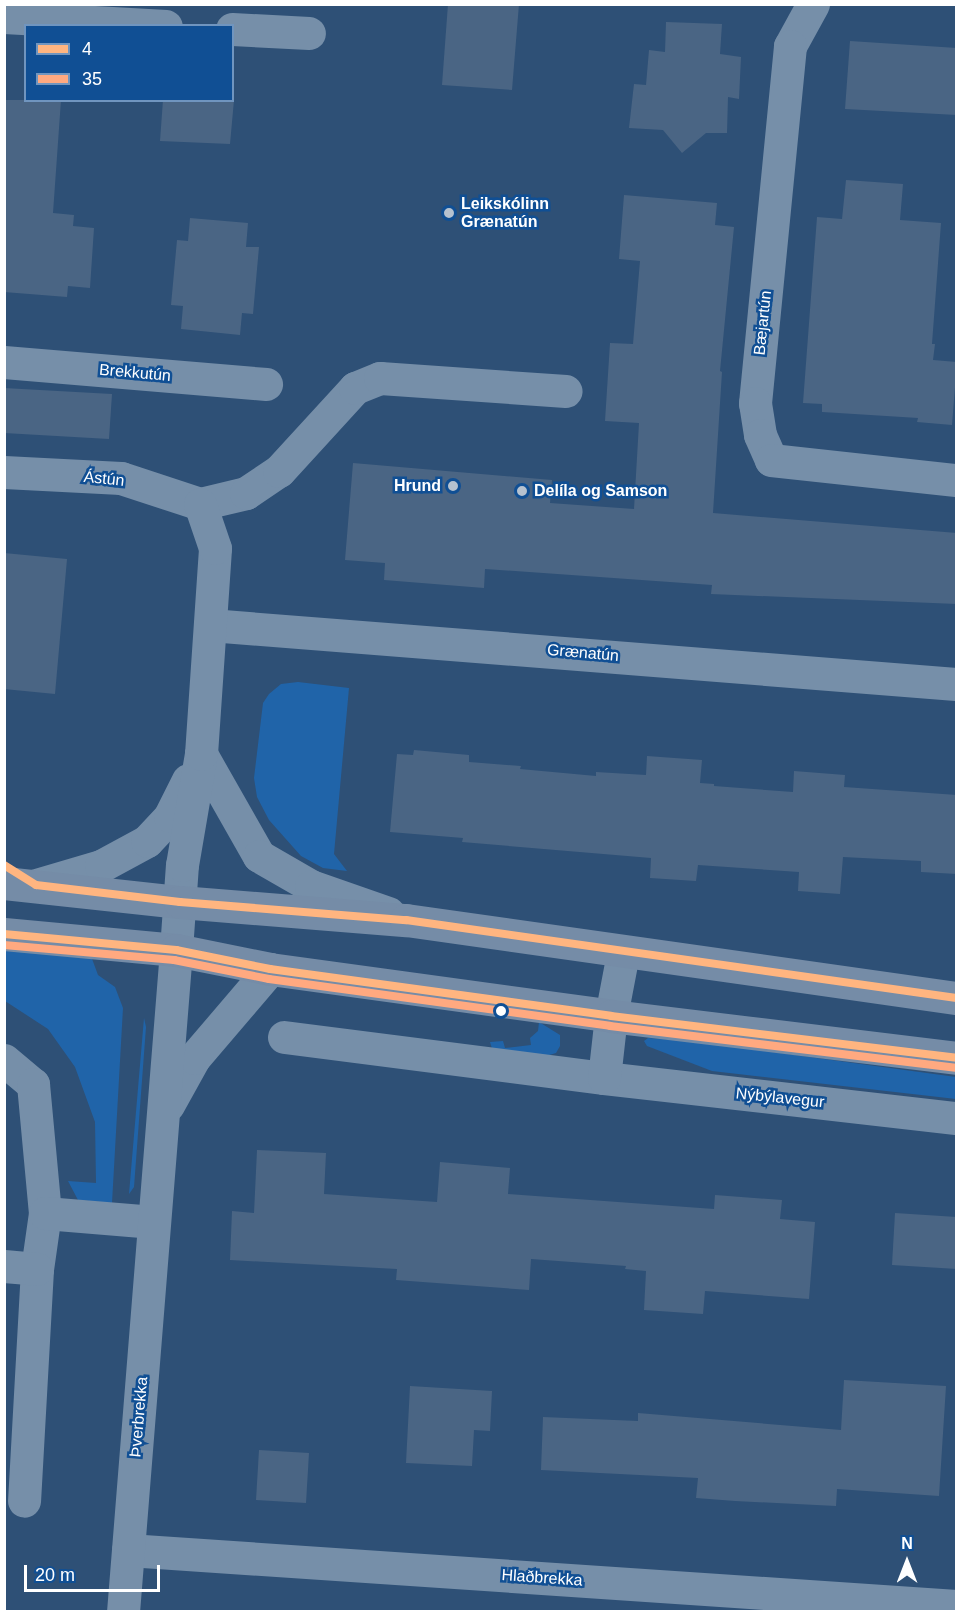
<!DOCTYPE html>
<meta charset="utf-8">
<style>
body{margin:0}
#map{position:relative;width:961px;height:1616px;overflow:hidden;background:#2e5076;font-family:Helvetica,sans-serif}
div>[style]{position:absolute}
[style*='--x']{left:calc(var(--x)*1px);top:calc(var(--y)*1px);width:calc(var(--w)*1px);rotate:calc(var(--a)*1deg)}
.green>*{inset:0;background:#2064a9}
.building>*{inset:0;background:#4a6584}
.minor>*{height:33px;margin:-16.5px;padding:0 16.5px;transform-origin:16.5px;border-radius:16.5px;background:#768fa9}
.tertiary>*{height:33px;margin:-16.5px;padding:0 16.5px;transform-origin:16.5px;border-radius:16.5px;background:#768fa9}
.primary>*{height:33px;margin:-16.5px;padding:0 16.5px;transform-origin:16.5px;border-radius:16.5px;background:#758ca7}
.bus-1>*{height:8px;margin:-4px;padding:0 4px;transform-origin:4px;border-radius:4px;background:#ffb580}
.bus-2>*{height:8px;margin:-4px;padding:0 4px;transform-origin:4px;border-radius:4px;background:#ffa980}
.dots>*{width:16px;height:16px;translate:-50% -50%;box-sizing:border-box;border:3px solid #104f94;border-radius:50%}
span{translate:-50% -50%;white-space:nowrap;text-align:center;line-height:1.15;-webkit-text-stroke:5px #104f94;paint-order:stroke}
.poi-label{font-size:16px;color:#fff;font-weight:700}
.left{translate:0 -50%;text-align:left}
.right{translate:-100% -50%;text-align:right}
.street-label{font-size:16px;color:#fff}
.frame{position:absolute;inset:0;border:6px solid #fff;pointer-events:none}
.legend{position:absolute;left:24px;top:24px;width:210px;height:78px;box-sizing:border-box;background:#104f94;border:2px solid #7095bf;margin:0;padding:8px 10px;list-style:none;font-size:18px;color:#fff}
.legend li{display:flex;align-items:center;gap:12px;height:30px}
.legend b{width:30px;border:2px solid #7095bf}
.north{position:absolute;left:877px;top:1532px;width:60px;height:60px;-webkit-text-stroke:4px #104f94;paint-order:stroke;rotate:0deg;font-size:16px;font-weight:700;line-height:24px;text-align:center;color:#fff}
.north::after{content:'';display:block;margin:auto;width:21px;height:27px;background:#fff;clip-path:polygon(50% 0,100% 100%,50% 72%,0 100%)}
.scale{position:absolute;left:24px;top:1565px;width:136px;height:27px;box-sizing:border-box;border:3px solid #fff;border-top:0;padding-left:8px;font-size:18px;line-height:21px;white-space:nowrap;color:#fff;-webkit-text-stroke:4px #104f94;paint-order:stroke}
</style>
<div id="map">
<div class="green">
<div style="clip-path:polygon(298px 682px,349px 688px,334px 854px,347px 871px,323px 868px,301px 856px,269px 820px,257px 797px,254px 778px,263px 703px,269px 694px,281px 684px)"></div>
<div style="clip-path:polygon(4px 948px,91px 956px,98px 975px,115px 987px,123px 1008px,112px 1203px,78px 1200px,68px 1181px,96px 1183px,95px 1122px,75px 1067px,48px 1029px,5px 1001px)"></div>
<div style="clip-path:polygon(144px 1018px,146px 1027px,134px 1187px,129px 1194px)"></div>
<div style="clip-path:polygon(539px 1022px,560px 1035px,560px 1046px,556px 1053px,546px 1056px,493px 1052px,490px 1042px,503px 1041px,505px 1048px,531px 1045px,530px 1038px,538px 1031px)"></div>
<div style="clip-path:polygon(648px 1038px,693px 1041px,956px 1077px,956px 1099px,712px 1071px,647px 1046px,644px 1041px)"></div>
</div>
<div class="building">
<div style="clip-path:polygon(448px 4px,519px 4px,512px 90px,442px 85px)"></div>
<div style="clip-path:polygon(666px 22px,722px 24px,720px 54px,741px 57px,739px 99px,728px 97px,727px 133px,706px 133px,682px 153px,663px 130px,629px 128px,634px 84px,646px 85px,649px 50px,665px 52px)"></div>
<div style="clip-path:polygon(850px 41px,957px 48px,957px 115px,845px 109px)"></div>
<div style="clip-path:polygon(4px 100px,61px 100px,53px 213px,74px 215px,73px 226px,94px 228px,90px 288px,68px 286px,67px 297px,4px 292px)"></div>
<div style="clip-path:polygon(163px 100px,234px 100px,230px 144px,160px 141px)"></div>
<div style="clip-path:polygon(846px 180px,903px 184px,900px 220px,941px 223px,932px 344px,935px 344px,933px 360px,957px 362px,952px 425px,917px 422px,918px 418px,822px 412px,822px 404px,803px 403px,817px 217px,842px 219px)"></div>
<div style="clip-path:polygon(624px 195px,717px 203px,715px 225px,734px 227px,720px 371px,722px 372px,713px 513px,957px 533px,957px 604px,711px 594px,712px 585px,485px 569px,484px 588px,384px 580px,385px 563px,345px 560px,353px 463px,552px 480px,550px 503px,634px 509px,639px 423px,605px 421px,610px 343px,633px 344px,640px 261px,619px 259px)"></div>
<div style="clip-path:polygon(190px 218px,248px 223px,246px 247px,259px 247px,253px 314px,242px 313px,240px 335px,181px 329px,183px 306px,171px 305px,177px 240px,188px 241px)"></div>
<div style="clip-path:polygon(4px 388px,112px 394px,109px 439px,4px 433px)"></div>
<div style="clip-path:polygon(4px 553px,67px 559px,55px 694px,4px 689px)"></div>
<div style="clip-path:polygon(414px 750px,469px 755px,469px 762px,521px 766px,520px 769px,596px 776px,596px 772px,646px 775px,647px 756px,702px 760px,700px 783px,714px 784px,714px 786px,793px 792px,794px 771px,845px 775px,844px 787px,957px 795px,957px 874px,921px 872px,921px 861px,843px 857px,840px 894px,798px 891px,799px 872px,698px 865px,696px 881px,650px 878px,651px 858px,462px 842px,463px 838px,390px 832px,397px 754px,413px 755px)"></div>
<div style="clip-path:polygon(257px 1150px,326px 1153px,324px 1194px,437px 1202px,440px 1162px,510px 1168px,508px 1194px,714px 1209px,715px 1195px,782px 1200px,780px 1219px,815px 1222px,809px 1299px,705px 1291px,703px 1314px,644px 1310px,646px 1271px,625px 1269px,626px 1266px,531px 1259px,529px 1290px,396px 1280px,397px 1269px,230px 1260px,232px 1211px,254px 1213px)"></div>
<div style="clip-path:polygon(895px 1213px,957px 1217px,957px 1269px,892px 1265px)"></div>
<div style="clip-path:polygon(844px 1380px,946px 1386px,939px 1496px,837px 1489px,836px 1506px,735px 1501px,696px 1498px,698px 1478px,541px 1470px,543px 1417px,638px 1421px,638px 1413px,841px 1430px)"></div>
<div style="clip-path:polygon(410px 1386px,492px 1391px,490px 1431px,474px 1430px,472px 1466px,406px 1463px)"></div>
<div style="clip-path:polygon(259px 1450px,309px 1453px,306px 1503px,256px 1500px)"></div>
</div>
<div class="minor">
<div style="--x:813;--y:4;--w:48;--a:118.7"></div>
<div style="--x:790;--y:46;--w:359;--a:95.6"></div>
<div style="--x:755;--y:403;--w:32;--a:81"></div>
<div style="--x:760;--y:435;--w:27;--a:66"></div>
<div style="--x:771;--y:460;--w:186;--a:6.2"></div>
<div style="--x:4;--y:17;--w:162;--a:3.2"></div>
<div style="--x:232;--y:29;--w:77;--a:3"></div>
<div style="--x:4;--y:362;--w:263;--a:4.8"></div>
<div style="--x:4;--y:472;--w:117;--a:2.9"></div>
<div style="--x:121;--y:478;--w:83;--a:18.2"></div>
<div style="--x:200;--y:504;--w:47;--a:-13.4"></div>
<div style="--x:246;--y:493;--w:40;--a:-34"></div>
<div style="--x:279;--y:471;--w:113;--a:-47.5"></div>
<div style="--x:355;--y:388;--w:27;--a:-22"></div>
<div style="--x:380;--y:378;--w:186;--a:4"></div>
<div style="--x:210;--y:625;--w:748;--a:4.52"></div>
<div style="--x:201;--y:754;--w:117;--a:60.4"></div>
<div style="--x:259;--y:856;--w:60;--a:30"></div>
<div style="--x:311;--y:886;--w:82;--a:19.3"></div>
<div style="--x:36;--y:885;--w:68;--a:-16.3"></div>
<div style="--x:101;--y:866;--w:52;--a:-28.5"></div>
<div style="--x:147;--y:841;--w:34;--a:-47"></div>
<div style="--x:170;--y:816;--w:40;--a:-63.4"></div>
<div style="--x:176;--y:950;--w:85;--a:-86"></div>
<div style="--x:182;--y:865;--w:113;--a:-80.3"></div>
<div style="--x:201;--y:754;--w:206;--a:-86.1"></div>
<div style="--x:215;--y:548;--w:46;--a:-108.8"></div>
<div style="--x:284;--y:1037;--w:323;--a:7.3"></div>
<div style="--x:604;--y:1078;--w:354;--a:6.5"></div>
<div style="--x:4;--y:1060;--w:38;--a:40"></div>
<div style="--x:33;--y:1084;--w:130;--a:84.7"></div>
<div style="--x:45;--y:1213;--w:57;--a:98.1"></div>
<div style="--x:37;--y:1269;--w:232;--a:93.2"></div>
<div style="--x:604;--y:1078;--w:62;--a:-83.6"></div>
<div style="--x:611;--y:1016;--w:64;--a:-79.2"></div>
<div style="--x:45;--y:1213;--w:109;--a:4.7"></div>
<div style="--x:4;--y:1266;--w:33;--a:5"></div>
<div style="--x:128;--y:1550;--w:830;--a:3.87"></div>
</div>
<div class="tertiary">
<div style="--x:168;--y:1105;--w:54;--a:-61"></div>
<div style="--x:194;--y:1058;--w:117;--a:-49.5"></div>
<div style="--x:123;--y:1612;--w:664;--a:-85.42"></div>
</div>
<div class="primary">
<div style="--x:4;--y:883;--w:177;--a:6.2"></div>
<div style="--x:180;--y:902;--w:227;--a:4.6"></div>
<div style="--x:406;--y:920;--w:556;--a:8.07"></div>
<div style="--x:4;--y:934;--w:173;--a:5.3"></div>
<div style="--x:176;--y:950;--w:96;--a:11.4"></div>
<div style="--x:270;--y:969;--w:344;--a:7.8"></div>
<div style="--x:611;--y:1016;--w:348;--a:6.9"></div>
</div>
<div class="bus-1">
<div style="--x:4;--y:865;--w:38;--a:32"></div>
<div style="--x:36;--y:885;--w:145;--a:6.7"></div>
<div style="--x:180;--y:902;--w:227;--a:4.6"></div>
<div style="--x:406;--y:920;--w:556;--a:8.07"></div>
<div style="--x:4;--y:934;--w:173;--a:5.3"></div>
<div style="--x:176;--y:950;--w:96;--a:11.4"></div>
<div style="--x:270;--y:969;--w:344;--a:7.8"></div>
<div style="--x:611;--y:1016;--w:348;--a:6.9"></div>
</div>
<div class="bus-2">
<div style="--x:4;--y:945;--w:171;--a:5"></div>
<div style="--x:174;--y:960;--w:97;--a:11.3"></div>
<div style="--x:269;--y:979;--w:344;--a:7.8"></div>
<div style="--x:610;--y:1026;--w:348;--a:6.9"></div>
</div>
<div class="dots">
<div style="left:449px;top:213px;background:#b6c2cf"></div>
<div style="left:453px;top:486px;background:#b6c2cf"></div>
<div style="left:522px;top:491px;background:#b6c2cf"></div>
<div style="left:501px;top:1011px;background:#fff"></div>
</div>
<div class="poi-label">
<span class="left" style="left:461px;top:213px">Leikskólinn<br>Grænatún</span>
<span class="right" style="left:441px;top:486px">Hrund</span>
<span class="left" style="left:534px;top:491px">Delíla og Samson</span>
</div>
<div class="street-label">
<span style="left:763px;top:323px;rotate:-84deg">Bæjartún</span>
<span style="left:135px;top:373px;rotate:5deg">Brekkutún</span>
<span style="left:104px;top:479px;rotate:6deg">Ástún</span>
<span style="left:583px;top:653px;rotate:5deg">Grænatún</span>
<span style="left:780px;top:1098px;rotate:6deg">Nýbýlavegur</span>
<span style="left:139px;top:1417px;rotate:-85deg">Þverbrekka</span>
<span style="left:542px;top:1578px;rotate:4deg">Hlaðbrekka</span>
</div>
<div class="frame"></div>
<ul class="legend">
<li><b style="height:8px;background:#ffb580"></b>4</li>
<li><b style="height:8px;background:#ffa980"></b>35</li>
</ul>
<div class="north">N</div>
<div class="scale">20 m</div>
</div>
